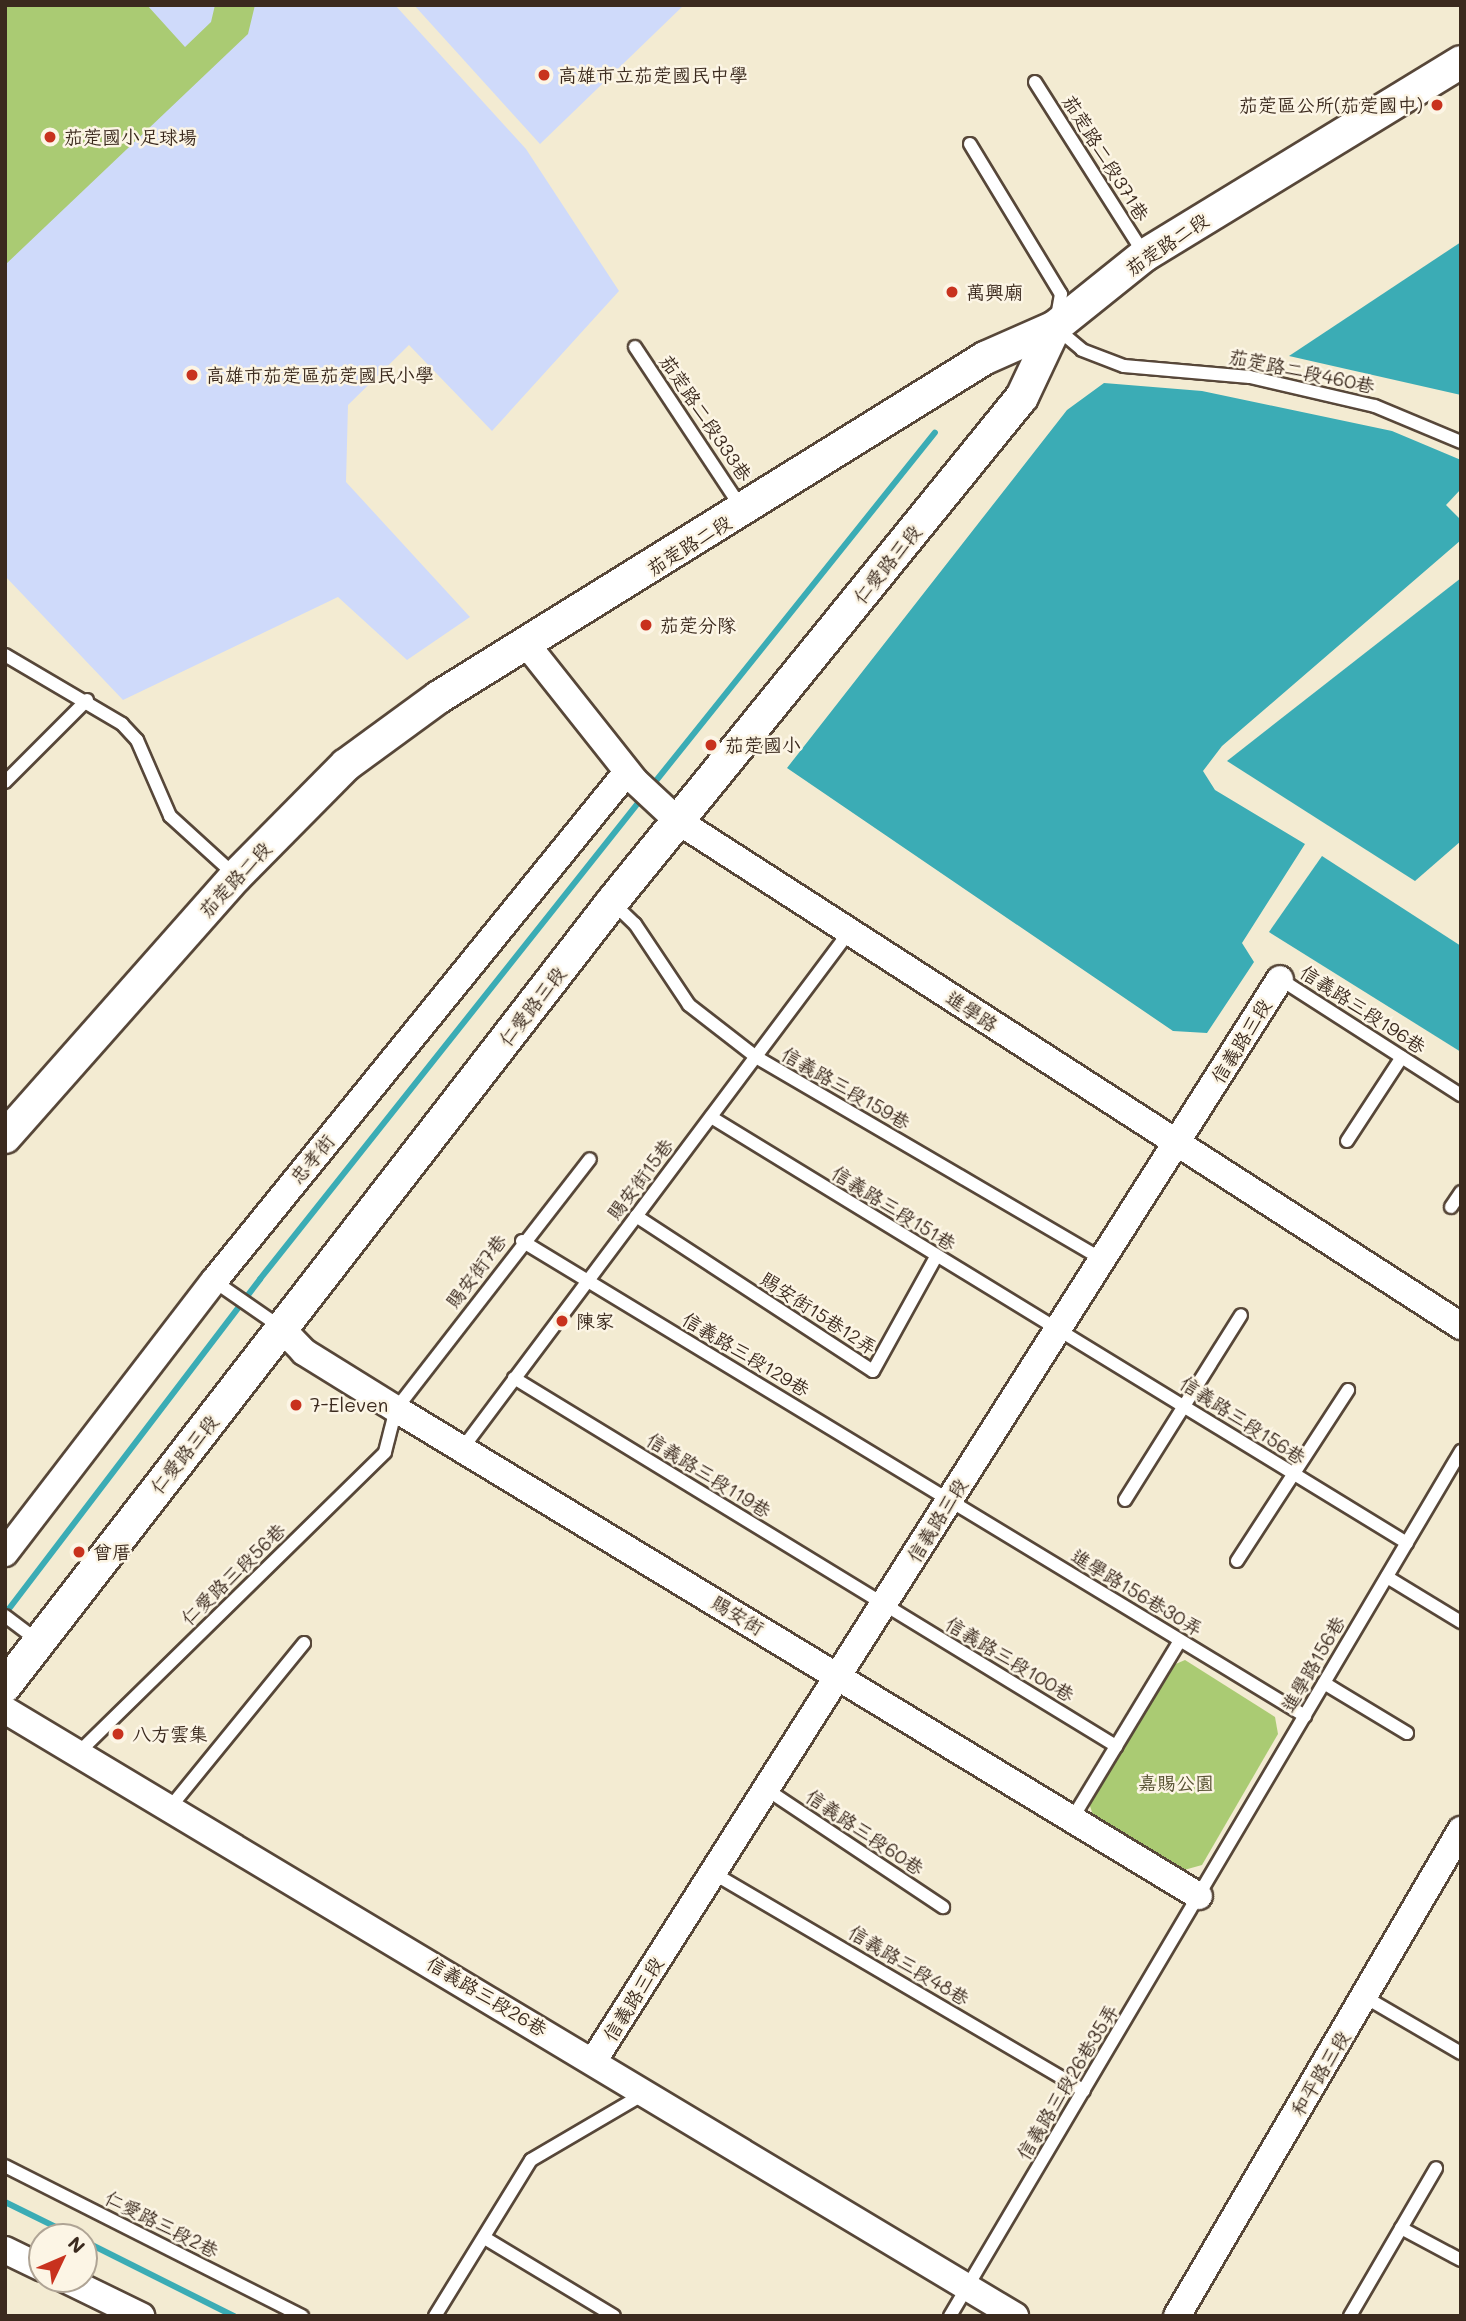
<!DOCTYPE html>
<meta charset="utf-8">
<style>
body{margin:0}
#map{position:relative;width:1466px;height:2321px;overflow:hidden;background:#f3ebd2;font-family:Mali,"LXGW WenKai TC",sans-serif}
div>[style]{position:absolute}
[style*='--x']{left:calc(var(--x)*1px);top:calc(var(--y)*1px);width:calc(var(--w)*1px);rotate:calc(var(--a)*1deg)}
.built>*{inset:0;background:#cfdafa}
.green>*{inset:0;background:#aacb73}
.water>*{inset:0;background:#3bacb5}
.stream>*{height:6px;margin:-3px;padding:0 3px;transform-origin:3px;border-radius:3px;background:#3bacb5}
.roads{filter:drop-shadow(2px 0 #574739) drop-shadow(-2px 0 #574739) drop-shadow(0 2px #574739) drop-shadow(0 -2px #574739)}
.service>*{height:12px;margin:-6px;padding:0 6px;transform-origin:6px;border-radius:6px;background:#fff}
.minor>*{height:26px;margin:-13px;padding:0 13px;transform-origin:13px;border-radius:13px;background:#fff}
.tertiary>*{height:32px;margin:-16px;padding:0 16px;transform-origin:16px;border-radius:16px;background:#fff}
.dots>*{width:19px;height:19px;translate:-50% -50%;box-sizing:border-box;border:4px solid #fcf5e5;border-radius:50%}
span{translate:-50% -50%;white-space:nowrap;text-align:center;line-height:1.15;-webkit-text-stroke:5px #fcf5e5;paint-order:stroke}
.poi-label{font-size:19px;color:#3b2a1e}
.left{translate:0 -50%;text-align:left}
.right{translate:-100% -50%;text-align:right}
.street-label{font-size:19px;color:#3b2a1e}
.park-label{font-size:19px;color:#575233}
.frame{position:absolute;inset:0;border:7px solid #3b2a1e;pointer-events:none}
.north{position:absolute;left:28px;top:2223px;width:70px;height:70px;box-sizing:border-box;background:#fcf5e5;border:2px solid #afa495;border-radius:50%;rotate:46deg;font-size:19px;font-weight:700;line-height:28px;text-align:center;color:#3b2a1e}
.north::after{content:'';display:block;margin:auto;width:24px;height:32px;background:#c8321e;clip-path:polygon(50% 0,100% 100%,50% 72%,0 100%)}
</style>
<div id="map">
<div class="built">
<div style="clip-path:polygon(5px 5px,395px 5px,526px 149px,619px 291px,492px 431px,409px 345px,348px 405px,346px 482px,470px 617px,407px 660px,338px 597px,123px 700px,5px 576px)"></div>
<div style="clip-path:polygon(414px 5px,684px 5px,540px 144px)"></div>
</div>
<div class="green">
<div style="clip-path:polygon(5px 5px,147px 5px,185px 47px,211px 22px,215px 5px,255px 5px,248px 34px,5px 265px)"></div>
<div style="clip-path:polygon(1185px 1660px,1275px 1717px,1278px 1734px,1202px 1865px,1184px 1870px,1093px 1815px,1089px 1803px,1171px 1666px)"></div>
</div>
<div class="water">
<div style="clip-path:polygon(1461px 242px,1461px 395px,1289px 356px)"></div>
<div style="clip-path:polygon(1104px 383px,1202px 391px,1392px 431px,1461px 460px,1461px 489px,1446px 505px,1461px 520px,1461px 540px,1222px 746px,1203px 771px,1215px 790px,1305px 844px,1242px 943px,1254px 962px,1207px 1033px,1173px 1031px,787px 768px,1067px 410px)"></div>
<div style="clip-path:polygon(1461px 578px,1461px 841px,1415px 881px,1227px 761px)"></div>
<div style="clip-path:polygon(1322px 856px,1461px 946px,1461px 1052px,1269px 932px)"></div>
</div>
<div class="stream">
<div style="--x:651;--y:787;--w:454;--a:-51.3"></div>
<div style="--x:5;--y:1614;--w:421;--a:-52.7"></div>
<div style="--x:260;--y:1279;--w:614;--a:-51.54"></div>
<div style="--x:5;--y:2202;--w:79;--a:26.2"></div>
<div style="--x:84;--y:2241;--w:168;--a:26.6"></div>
</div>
<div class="roads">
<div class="service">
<div style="--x:1035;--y:82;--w:205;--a:57.6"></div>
<div style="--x:970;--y:144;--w:175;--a:58.8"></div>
<div style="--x:1061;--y:294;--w:34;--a:100"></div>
<div style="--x:1055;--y:327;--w:35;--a:40"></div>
<div style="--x:1082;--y:350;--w:45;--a:20.9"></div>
<div style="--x:1124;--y:366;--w:126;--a:5"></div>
<div style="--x:1250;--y:377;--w:128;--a:13.1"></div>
<div style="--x:1375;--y:406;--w:93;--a:22.7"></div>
<div style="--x:635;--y:347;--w:192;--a:56.5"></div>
<div style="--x:5;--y:655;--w:136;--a:30.5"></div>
<div style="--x:122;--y:724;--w:22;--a:47"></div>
<div style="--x:137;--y:740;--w:83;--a:66.5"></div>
<div style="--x:170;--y:816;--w:89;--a:42.3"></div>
<div style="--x:5;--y:782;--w:116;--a:-45"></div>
<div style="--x:612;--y:902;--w:32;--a:44"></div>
<div style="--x:635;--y:924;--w:97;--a:56.3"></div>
<div style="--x:689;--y:1005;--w:85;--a:37.8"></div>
<div style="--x:756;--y:1057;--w:401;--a:30.3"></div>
<div style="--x:1280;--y:979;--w:215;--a:32.7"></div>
<div style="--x:711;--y:1117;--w:816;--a:31.47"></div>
<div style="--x:1347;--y:1141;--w:100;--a:-56.8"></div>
<div style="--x:1451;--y:1207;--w:18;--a:-56"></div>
<div style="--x:636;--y:1216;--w:283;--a:33.2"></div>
<div style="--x:873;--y:1371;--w:130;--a:-61.1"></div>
<div style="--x:522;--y:1241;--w:916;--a:31.24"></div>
<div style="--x:214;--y:1281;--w:83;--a:34.7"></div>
<div style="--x:514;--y:1378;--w:706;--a:31.44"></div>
<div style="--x:462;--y:1449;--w:646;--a:-53.18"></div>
<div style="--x:1125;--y:1500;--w:218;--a:-57.9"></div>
<div style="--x:1237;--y:1561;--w:204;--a:-57"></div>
<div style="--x:1387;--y:1577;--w:87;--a:31.3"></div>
<div style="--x:5;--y:1616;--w:39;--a:37"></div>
<div style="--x:1324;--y:1683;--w:97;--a:31.1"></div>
<div style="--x:77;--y:1754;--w:431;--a:-44.4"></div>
<div style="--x:385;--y:1452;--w:44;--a:-75.7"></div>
<div style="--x:396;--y:1409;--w:316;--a:-52.2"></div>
<div style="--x:766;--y:1789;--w:213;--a:33.7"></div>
<div style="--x:172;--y:1805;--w:209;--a:-50.8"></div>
<div style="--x:1072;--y:1819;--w:208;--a:-58.8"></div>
<div style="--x:713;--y:1873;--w:430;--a:30.4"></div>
<div style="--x:1365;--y:1997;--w:111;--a:30.3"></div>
<div style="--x:5;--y:2166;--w:333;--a:26.8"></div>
<div style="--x:1401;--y:2228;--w:68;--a:28.1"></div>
<div style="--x:488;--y:2240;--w:147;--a:31.1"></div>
<div style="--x:435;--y:2316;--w:183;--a:-58.4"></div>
<div style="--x:531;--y:2160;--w:132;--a:-30.4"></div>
<div style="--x:950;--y:2316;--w:1005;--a:-59.43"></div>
<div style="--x:1350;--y:2316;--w:171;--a:-59.8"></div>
</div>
<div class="minor">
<div style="--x:528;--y:646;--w:172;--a:51.6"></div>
<div style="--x:635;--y:781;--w:59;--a:42.9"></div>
<div style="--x:678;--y:821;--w:932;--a:32.82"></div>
<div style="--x:282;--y:1329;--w:32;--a:46"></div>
<div style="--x:304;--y:1352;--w:108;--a:31.8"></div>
<div style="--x:396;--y:1409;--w:939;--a:31.24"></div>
<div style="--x:5;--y:1553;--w:343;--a:-52.5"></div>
<div style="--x:214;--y:1281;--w:655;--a:-50.94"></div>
<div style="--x:5;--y:1710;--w:1178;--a:30.96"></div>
<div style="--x:594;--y:2060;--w:1280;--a:-57.6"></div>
<div style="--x:5;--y:2250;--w:41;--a:25.9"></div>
<div style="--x:65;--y:2279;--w:85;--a:26"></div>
<div style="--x:1177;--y:2316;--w:563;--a:-59.7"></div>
</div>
<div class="tertiary">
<div style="--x:5;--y:1137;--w:349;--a:-48.5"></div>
<div style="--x:236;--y:876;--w:156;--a:-45.3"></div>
<div style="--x:346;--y:765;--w:115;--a:-36.2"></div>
<div style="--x:439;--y:697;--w:643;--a:-31.84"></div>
<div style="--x:985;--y:358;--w:77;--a:-23.9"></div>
<div style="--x:1055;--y:327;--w:115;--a:-38.7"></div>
<div style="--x:1145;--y:255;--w:370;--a:-31.4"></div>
<div style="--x:5;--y:1686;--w:992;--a:-52.25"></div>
<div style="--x:612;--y:902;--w:650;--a:-50.93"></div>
<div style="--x:1022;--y:397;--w:77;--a:-64.8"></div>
</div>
</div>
<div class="dots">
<div style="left:544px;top:75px;background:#c8321e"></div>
<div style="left:1437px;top:105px;background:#c8321e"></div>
<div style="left:50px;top:137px;background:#c8321e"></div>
<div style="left:952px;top:292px;background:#c8321e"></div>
<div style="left:192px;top:375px;background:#c8321e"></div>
<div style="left:646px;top:625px;background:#c8321e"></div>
<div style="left:711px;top:745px;background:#c8321e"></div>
<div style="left:562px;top:1321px;background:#c8321e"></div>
<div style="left:296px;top:1405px;background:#c8321e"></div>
<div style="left:79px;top:1552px;background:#c8321e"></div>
<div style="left:118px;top:1734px;background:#c8321e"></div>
</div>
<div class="poi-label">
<span class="left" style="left:558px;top:75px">高雄市立茄萣國民中學</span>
<span class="right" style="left:1423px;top:105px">茄萣區公所(茄萣國中)</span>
<span class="left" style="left:64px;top:137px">茄萣國小足球場</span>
<span class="left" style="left:966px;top:292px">萬興廟</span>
<span class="left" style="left:206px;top:375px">高雄市茄萣區茄萣國民小學</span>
<span class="left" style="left:660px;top:625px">茄萣分隊</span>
<span class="left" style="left:725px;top:745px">茄萣國小</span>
<span class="left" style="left:576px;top:1321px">陳家</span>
<span class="left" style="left:310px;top:1405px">7-Eleven</span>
<span class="left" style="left:93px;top:1552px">曾厝</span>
<span class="left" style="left:132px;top:1734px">八方雲集</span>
</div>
<div class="street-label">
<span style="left:1106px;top:158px;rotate:58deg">茄萣路二段371巷</span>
<span style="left:1167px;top:244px;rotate:-34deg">茄萣路二段</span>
<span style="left:1302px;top:371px;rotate:12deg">茄萣路二段460巷</span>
<span style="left:706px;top:418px;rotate:56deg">茄萣路二段333巷</span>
<span style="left:689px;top:545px;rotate:-32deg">茄萣路二段</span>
<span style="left:887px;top:564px;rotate:-51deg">仁愛路三段</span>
<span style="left:235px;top:879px;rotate:-47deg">茄萣路二段</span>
<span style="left:532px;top:1006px;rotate:-52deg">仁愛路三段</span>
<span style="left:1363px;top:1009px;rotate:33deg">信義路三段196巷</span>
<span style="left:972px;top:1011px;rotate:33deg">進學路</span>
<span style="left:1241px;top:1041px;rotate:-58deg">信義路三段</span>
<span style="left:846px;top:1088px;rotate:30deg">信義路三段159巷</span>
<span style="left:312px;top:1159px;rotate:-51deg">忠孝街</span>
<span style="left:640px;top:1179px;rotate:-53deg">賜安街15巷</span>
<span style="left:894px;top:1208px;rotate:32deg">信義路三段151巷</span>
<span style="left:476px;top:1271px;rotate:-53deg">賜安街7巷</span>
<span style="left:819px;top:1313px;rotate:33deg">賜安街15巷12弄</span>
<span style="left:746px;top:1354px;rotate:31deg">信義路三段129巷</span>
<span style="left:1243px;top:1420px;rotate:33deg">信義路三段156巷</span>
<span style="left:184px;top:1454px;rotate:-51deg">仁愛路三段</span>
<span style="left:709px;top:1475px;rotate:32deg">信義路三段119巷</span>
<span style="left:937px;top:1520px;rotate:-58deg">信義路三段</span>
<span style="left:233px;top:1574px;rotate:-44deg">仁愛路三段56巷</span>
<span style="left:1137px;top:1592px;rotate:31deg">進學路156巷30弄</span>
<span style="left:738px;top:1615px;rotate:31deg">賜安街</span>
<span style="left:1010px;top:1659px;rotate:31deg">信義路三段100巷</span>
<span style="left:1313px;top:1664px;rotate:-60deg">進學路156巷</span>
<span style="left:865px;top:1832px;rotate:34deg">信義路三段60巷</span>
<span style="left:909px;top:1965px;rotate:31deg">信義路三段48巷</span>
<span style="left:487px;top:1996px;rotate:31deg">信義路三段26巷</span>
<span style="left:633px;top:1999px;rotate:-58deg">信義路三段</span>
<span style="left:1320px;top:2073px;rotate:-59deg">和平路三段</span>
<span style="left:1067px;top:2082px;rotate:-59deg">信義路三段26巷35弄</span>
<span style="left:162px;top:2224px;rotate:27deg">仁愛路三段2巷</span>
</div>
<div class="park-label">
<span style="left:1176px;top:1783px">嘉賜公園</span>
</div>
<div class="frame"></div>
<div class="north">N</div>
</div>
